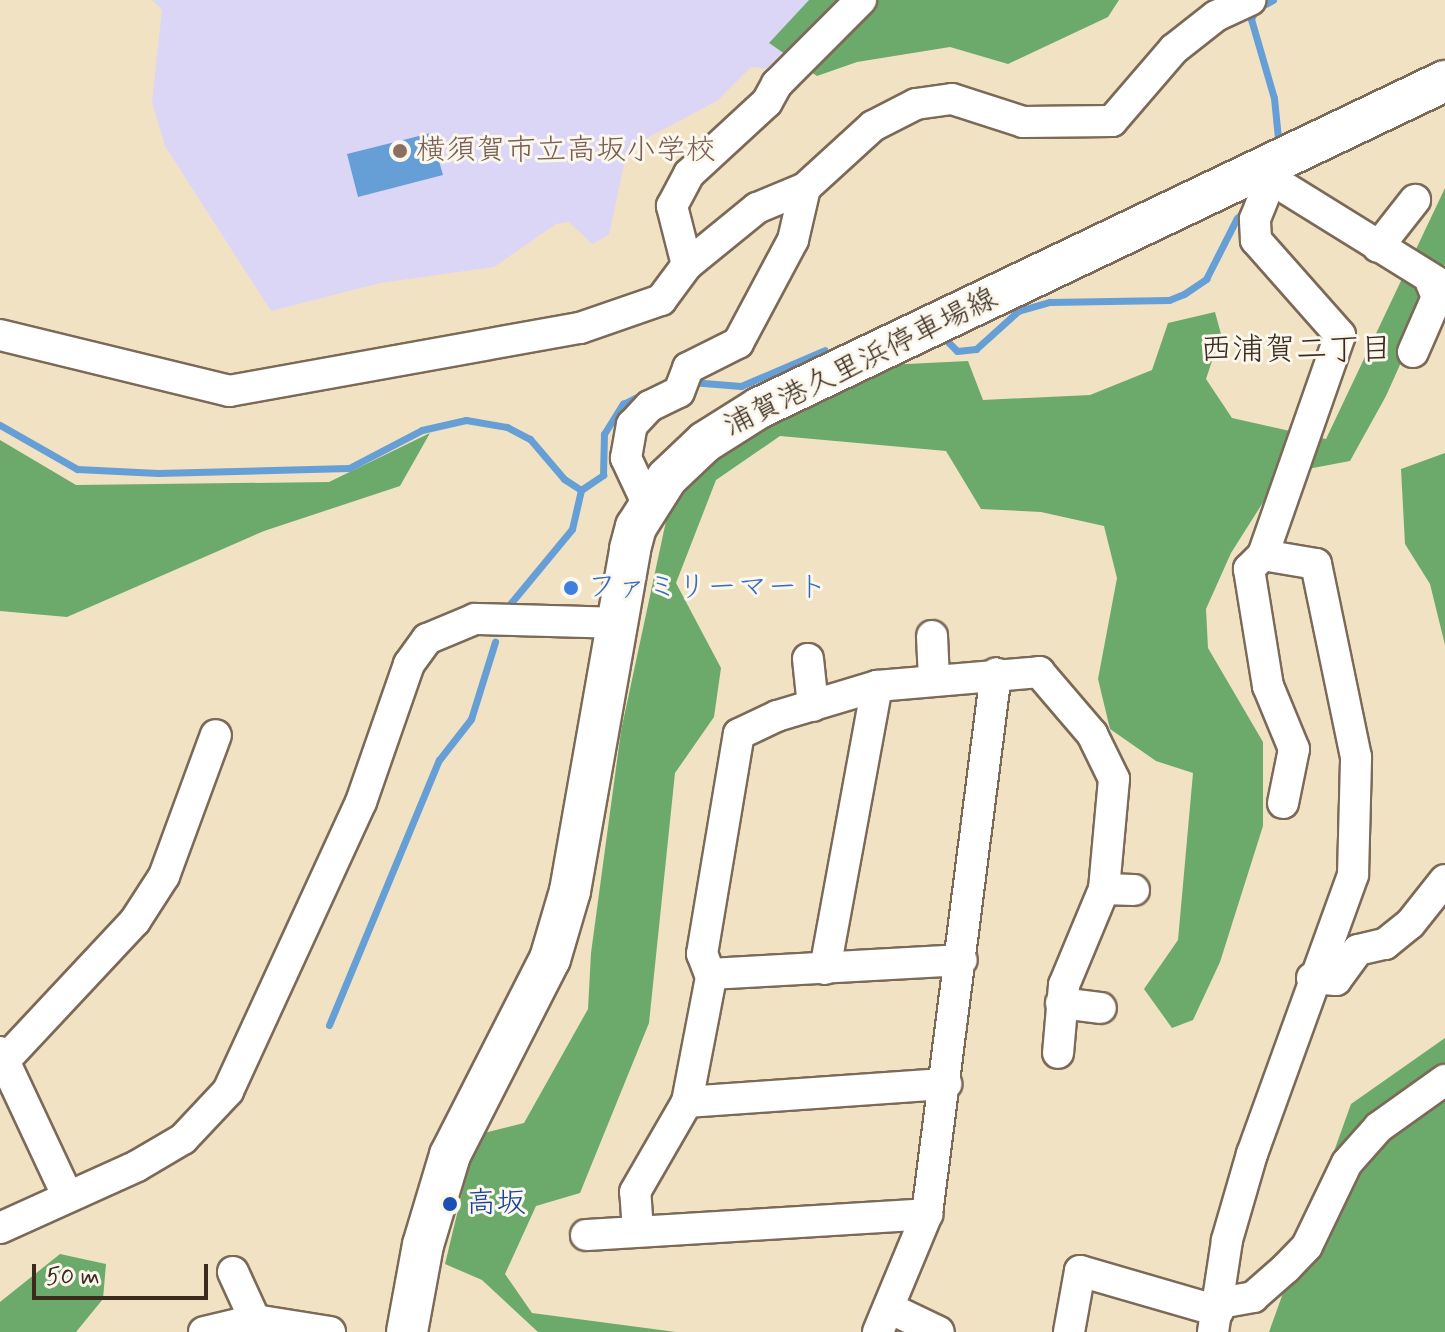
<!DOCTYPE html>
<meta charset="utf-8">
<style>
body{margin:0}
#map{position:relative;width:1445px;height:1332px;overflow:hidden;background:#f1e2c4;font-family:Mynerve,"Klee One",sans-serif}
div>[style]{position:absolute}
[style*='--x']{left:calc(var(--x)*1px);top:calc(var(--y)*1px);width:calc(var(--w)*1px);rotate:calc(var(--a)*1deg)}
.built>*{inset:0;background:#dcd6f6}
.forest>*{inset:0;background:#6caa6c}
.water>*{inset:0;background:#669fd5}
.stream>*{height:7px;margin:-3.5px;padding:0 3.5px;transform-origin:3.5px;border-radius:3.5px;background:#669fd5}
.roads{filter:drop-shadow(2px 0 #7b6a58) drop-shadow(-2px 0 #7b6a58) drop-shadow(0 2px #7b6a58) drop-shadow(0 -2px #7b6a58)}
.minor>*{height:30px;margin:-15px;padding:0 15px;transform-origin:15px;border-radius:15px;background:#fff}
.major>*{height:40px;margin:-20px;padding:0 20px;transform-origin:20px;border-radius:20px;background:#fff}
.dots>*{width:22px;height:22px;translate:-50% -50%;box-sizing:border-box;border:4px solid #fbf7ec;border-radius:50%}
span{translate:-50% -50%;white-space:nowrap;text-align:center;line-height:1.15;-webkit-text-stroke:6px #fbf7ec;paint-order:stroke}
.education-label{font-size:30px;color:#785e54}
.left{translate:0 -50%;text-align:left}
.street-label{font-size:30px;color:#3b2a1e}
.shop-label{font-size:30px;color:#366cbe}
.transit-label{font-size:30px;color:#164399}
.neighbourhood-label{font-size:32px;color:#3b2a1e}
.scale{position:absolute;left:32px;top:1264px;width:176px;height:36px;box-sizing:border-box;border:4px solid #3b2a1e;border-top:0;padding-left:10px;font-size:24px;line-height:28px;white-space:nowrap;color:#3b2a1e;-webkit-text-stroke:6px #fbf7ec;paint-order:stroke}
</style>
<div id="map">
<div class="built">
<div style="clip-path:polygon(152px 0,836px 0,772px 69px,751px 67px,717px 101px,649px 137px,626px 155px,609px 235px,592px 244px,569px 222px,556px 224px,494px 267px,380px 283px,271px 311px,165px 146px,152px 102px,162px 10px)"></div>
</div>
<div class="forest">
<div style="clip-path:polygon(809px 0,1119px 0,1108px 17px,1008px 64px,950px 47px,857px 62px,817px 76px,769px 43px)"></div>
<div style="clip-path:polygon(1445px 188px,1445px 264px,1386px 396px,1350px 461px,1281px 474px,1231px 553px,1206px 609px,1208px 648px,1263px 742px,1263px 826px,1220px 962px,1193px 1020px,1172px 1028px,1144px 989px,1178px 940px,1193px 773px,1156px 761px,1110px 729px,1098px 679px,1117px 578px,1104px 526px,1041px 512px,981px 509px,946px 451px,780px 436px,716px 480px,676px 583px,721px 668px,714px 717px,675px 773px,649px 1023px,580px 1193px,536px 1206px,505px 1274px,532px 1313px,676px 1332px,538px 1332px,482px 1280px,445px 1264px,476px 1135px,524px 1123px,588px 1009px,591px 953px,621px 731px,669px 507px,729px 445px,886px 365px,968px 361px,983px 400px,1090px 395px,1152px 370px,1168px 323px,1215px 312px,1221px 334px,1206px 379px,1232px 418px,1326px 439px)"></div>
<div style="clip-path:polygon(430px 433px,400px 486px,264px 531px,67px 617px,0 611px,0 440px,76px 485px,329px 482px)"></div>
<div style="clip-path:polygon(1445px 453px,1445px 645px,1430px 584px,1405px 544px,1401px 469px)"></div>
<div style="clip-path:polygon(1445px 1038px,1445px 1332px,1269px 1332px,1351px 1104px)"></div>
<div style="clip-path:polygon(60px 1254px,106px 1264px,103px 1299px,76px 1332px,0 1332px,0 1302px)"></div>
</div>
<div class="water">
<div style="clip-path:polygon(431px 133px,443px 175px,358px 197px,347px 154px)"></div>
</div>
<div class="stream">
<div style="--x:1273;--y:0;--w:19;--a:152"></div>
<div style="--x:1256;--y:9;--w:11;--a:117"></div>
<div style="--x:1251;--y:19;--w:82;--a:73.8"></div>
<div style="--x:1274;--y:98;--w:40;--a:84.3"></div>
<div style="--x:942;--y:336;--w:21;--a:45"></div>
<div style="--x:957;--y:351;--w:19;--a:-6"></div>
<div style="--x:976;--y:349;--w:57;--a:-42.1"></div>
<div style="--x:1018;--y:311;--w:33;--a:-16"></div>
<div style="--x:1050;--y:302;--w:119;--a:-1"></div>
<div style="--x:1169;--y:300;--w:16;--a:-22"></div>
<div style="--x:1184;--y:294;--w:27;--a:-34"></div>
<div style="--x:1206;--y:279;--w:68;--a:-63.1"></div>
<div style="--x:1237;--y:218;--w:15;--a:-42"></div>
<div style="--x:691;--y:382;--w:50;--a:4.6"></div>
<div style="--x:741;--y:386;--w:91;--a:-23.2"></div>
<div style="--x:0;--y:425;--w:89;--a:29.7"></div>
<div style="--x:77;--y:469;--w:81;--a:2.8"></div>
<div style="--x:158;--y:473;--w:191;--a:-1.5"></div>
<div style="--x:349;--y:468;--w:82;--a:-27.5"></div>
<div style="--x:422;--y:430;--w:45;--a:-12.8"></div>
<div style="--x:466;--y:420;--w:42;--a:9.7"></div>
<div style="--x:507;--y:427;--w:26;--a:28"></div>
<div style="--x:530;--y:439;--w:52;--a:49.6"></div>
<div style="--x:564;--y:479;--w:20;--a:33"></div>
<div style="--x:581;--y:490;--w:27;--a:-34"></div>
<div style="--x:603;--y:475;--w:41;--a:-88.6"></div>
<div style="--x:604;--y:434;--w:36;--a:-58"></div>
<div style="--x:623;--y:404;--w:28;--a:-27"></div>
<div style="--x:510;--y:604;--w:97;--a:-50.4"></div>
<div style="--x:572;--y:529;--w:40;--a:-77"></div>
<div style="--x:329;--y:1025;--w:287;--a:-67.5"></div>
<div style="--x:439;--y:760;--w:52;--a:-52"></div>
<div style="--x:471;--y:719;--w:81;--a:-72.7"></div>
</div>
<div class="roads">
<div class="minor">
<div style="--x:1271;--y:179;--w:205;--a:31.8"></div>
<div style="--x:1378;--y:247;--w:60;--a:-51.8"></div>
<div style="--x:687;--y:265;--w:61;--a:-104.3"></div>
<div style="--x:672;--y:206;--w:36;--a:-62"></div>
<div style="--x:689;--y:174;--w:106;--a:-42.7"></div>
<div style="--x:767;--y:102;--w:21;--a:-61"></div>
<div style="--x:777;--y:84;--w:119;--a:-45"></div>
<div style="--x:0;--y:335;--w:236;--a:13.7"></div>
<div style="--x:229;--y:391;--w:357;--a:-10.2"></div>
<div style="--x:580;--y:328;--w:86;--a:-19.1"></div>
<div style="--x:661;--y:300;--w:44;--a:-53.4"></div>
<div style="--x:687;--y:265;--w:90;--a:-39.2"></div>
<div style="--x:757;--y:208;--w:52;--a:-22.6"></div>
<div style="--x:805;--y:188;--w:92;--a:-42.4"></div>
<div style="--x:873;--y:126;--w:48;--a:-27.1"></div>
<div style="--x:916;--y:104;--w:36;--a:-8"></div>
<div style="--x:952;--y:99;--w:75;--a:17.9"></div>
<div style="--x:1023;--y:122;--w:89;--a:-0.6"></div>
<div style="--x:1112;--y:121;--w:95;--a:-49.3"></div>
<div style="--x:1174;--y:49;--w:53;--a:-38.2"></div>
<div style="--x:1216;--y:16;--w:38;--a:-25"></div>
<div style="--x:1413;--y:352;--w:60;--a:-66.4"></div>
<div style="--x:1437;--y:297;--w:15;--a:-113"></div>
<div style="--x:648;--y:505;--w:52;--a:-115.1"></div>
<div style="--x:626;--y:458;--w:34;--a:-80"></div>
<div style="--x:632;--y:425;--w:26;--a:-47"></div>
<div style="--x:650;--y:406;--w:32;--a:-26"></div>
<div style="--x:679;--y:392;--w:26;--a:-69"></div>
<div style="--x:688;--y:368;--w:56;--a:-26.6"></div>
<div style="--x:738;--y:343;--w:117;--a:-61.9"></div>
<div style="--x:793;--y:240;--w:53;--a:-77"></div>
<div style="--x:1263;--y:555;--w:20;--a:135"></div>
<div style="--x:1249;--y:569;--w:119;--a:80.8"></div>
<div style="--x:1268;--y:686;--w:68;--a:67.6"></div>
<div style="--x:1294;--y:749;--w:55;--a:101.5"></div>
<div style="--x:932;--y:636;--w:44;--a:87.4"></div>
<div style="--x:808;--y:659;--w:47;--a:83.9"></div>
<div style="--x:1104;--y:889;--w:30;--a:2"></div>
<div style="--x:825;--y:969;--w:288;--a:-79.6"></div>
<div style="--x:711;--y:974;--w:251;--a:-3.2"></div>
<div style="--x:1312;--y:978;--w:24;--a:5"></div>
<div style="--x:1336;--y:980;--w:37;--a:-54"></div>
<div style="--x:1358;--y:950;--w:28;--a:-13"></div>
<div style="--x:1385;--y:944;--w:32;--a:-39"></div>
<div style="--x:1410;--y:924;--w:56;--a:-51.5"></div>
<div style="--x:1061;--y:1003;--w:40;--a:7.1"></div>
<div style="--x:0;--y:1052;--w:160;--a:64.9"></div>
<div style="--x:4;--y:1061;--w:192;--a:-46.9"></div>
<div style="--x:135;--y:921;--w:54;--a:-57.2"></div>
<div style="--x:164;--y:876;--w:150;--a:-69.8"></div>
<div style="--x:687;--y:1102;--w:260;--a:-4"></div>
<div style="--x:0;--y:1228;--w:150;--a:-24.3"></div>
<div style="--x:137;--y:1166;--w:53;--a:-30.4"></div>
<div style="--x:183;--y:1139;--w:66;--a:-46.8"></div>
<div style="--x:228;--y:1091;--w:318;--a:-65.3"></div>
<div style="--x:361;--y:802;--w:146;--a:-70.8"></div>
<div style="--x:409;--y:664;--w:31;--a:-54"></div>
<div style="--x:427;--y:639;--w:52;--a:-22.6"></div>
<div style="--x:475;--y:619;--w:141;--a:1.6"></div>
<div style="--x:638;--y:1231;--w:39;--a:-94"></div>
<div style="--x:635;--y:1192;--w:104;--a:-60"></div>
<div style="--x:687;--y:1102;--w:127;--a:-79.1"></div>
<div style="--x:711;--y:977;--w:25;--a:-111"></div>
<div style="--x:702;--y:954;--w:223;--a:-80.5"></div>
<div style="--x:739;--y:734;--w:42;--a:-25.3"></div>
<div style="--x:777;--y:716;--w:104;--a:-16.7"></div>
<div style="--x:877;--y:686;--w:163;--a:-4.9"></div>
<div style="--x:1039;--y:672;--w:82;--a:49.5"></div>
<div style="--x:1092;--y:734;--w:50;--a:63.9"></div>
<div style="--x:1114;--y:779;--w:110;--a:95.2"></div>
<div style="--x:1104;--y:889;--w:104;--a:112.6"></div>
<div style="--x:1064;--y:985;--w:68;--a:95"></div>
<div style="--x:586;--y:1235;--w:342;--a:-3.5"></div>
<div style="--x:233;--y:1272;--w:53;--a:65.4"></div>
<div style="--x:1220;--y:1303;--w:34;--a:-10"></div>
<div style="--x:1253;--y:1297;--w:44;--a:-41.3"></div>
<div style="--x:1286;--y:1268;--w:30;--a:-46"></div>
<div style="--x:1307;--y:1246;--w:92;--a:-64.3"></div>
<div style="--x:1347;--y:1163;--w:48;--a:-48.4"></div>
<div style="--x:1379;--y:1127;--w:81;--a:-35.5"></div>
<div style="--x:889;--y:1308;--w:55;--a:25.6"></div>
<div style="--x:204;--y:1332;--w:52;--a:-13.2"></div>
<div style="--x:255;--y:1320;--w:76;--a:9.1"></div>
<div style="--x:878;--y:1332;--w:128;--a:-67.4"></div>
<div style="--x:927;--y:1214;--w:545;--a:-82.73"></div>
<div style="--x:1069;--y:1332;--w:62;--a:-79.8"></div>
<div style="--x:1080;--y:1271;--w:144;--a:16.2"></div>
<div style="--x:1213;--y:1332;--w:93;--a:-81.3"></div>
<div style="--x:1227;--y:1240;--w:90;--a:-73.8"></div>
<div style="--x:1252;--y:1154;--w:297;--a:-70.1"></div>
<div style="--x:1353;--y:875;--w:118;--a:-88.5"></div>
<div style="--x:1356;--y:757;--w:197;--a:-101.7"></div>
<div style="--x:1316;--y:564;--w:54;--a:-170.4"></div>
<div style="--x:1263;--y:555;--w:233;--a:-70.7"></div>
<div style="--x:1340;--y:335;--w:127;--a:-131.5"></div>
<div style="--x:1256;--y:240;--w:21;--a:-93"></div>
<div style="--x:1255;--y:219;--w:43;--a:-68.2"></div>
<div style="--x:1271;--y:179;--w:12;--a:-114"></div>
</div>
<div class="major">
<div style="--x:407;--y:1332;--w:88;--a:-79.6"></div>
<div style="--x:423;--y:1245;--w:94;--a:-73.3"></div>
<div style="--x:450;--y:1155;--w:220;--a:-63"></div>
<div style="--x:550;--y:959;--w:71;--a:-73.6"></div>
<div style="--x:570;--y:891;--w:347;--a:-80"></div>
<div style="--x:630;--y:549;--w:23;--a:-75"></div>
<div style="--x:636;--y:527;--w:58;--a:-57.7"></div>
<div style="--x:667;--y:478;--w:52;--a:-43.5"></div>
<div style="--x:705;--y:442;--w:64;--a:-32.2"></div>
<div style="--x:759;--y:408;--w:760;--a:-25.49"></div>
</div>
</div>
<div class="dots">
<div style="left:400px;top:151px;background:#8d6e63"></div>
<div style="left:571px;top:588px;background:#3f7fe0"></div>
<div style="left:450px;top:1204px;background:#1a4fb4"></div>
</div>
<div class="education-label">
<span class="left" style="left:416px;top:151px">横須賀市立高坂小学校</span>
</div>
<div class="street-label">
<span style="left:861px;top:363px;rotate:-26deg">浦賀港久里浜停車場線</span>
</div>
<div class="shop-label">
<span class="left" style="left:587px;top:588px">ファミリーマート</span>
</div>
<div class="transit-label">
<span class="left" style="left:466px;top:1204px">高坂</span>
</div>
<div class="neighbourhood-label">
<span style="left:1296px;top:350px">西浦賀二丁目</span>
</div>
<div class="scale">50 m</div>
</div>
